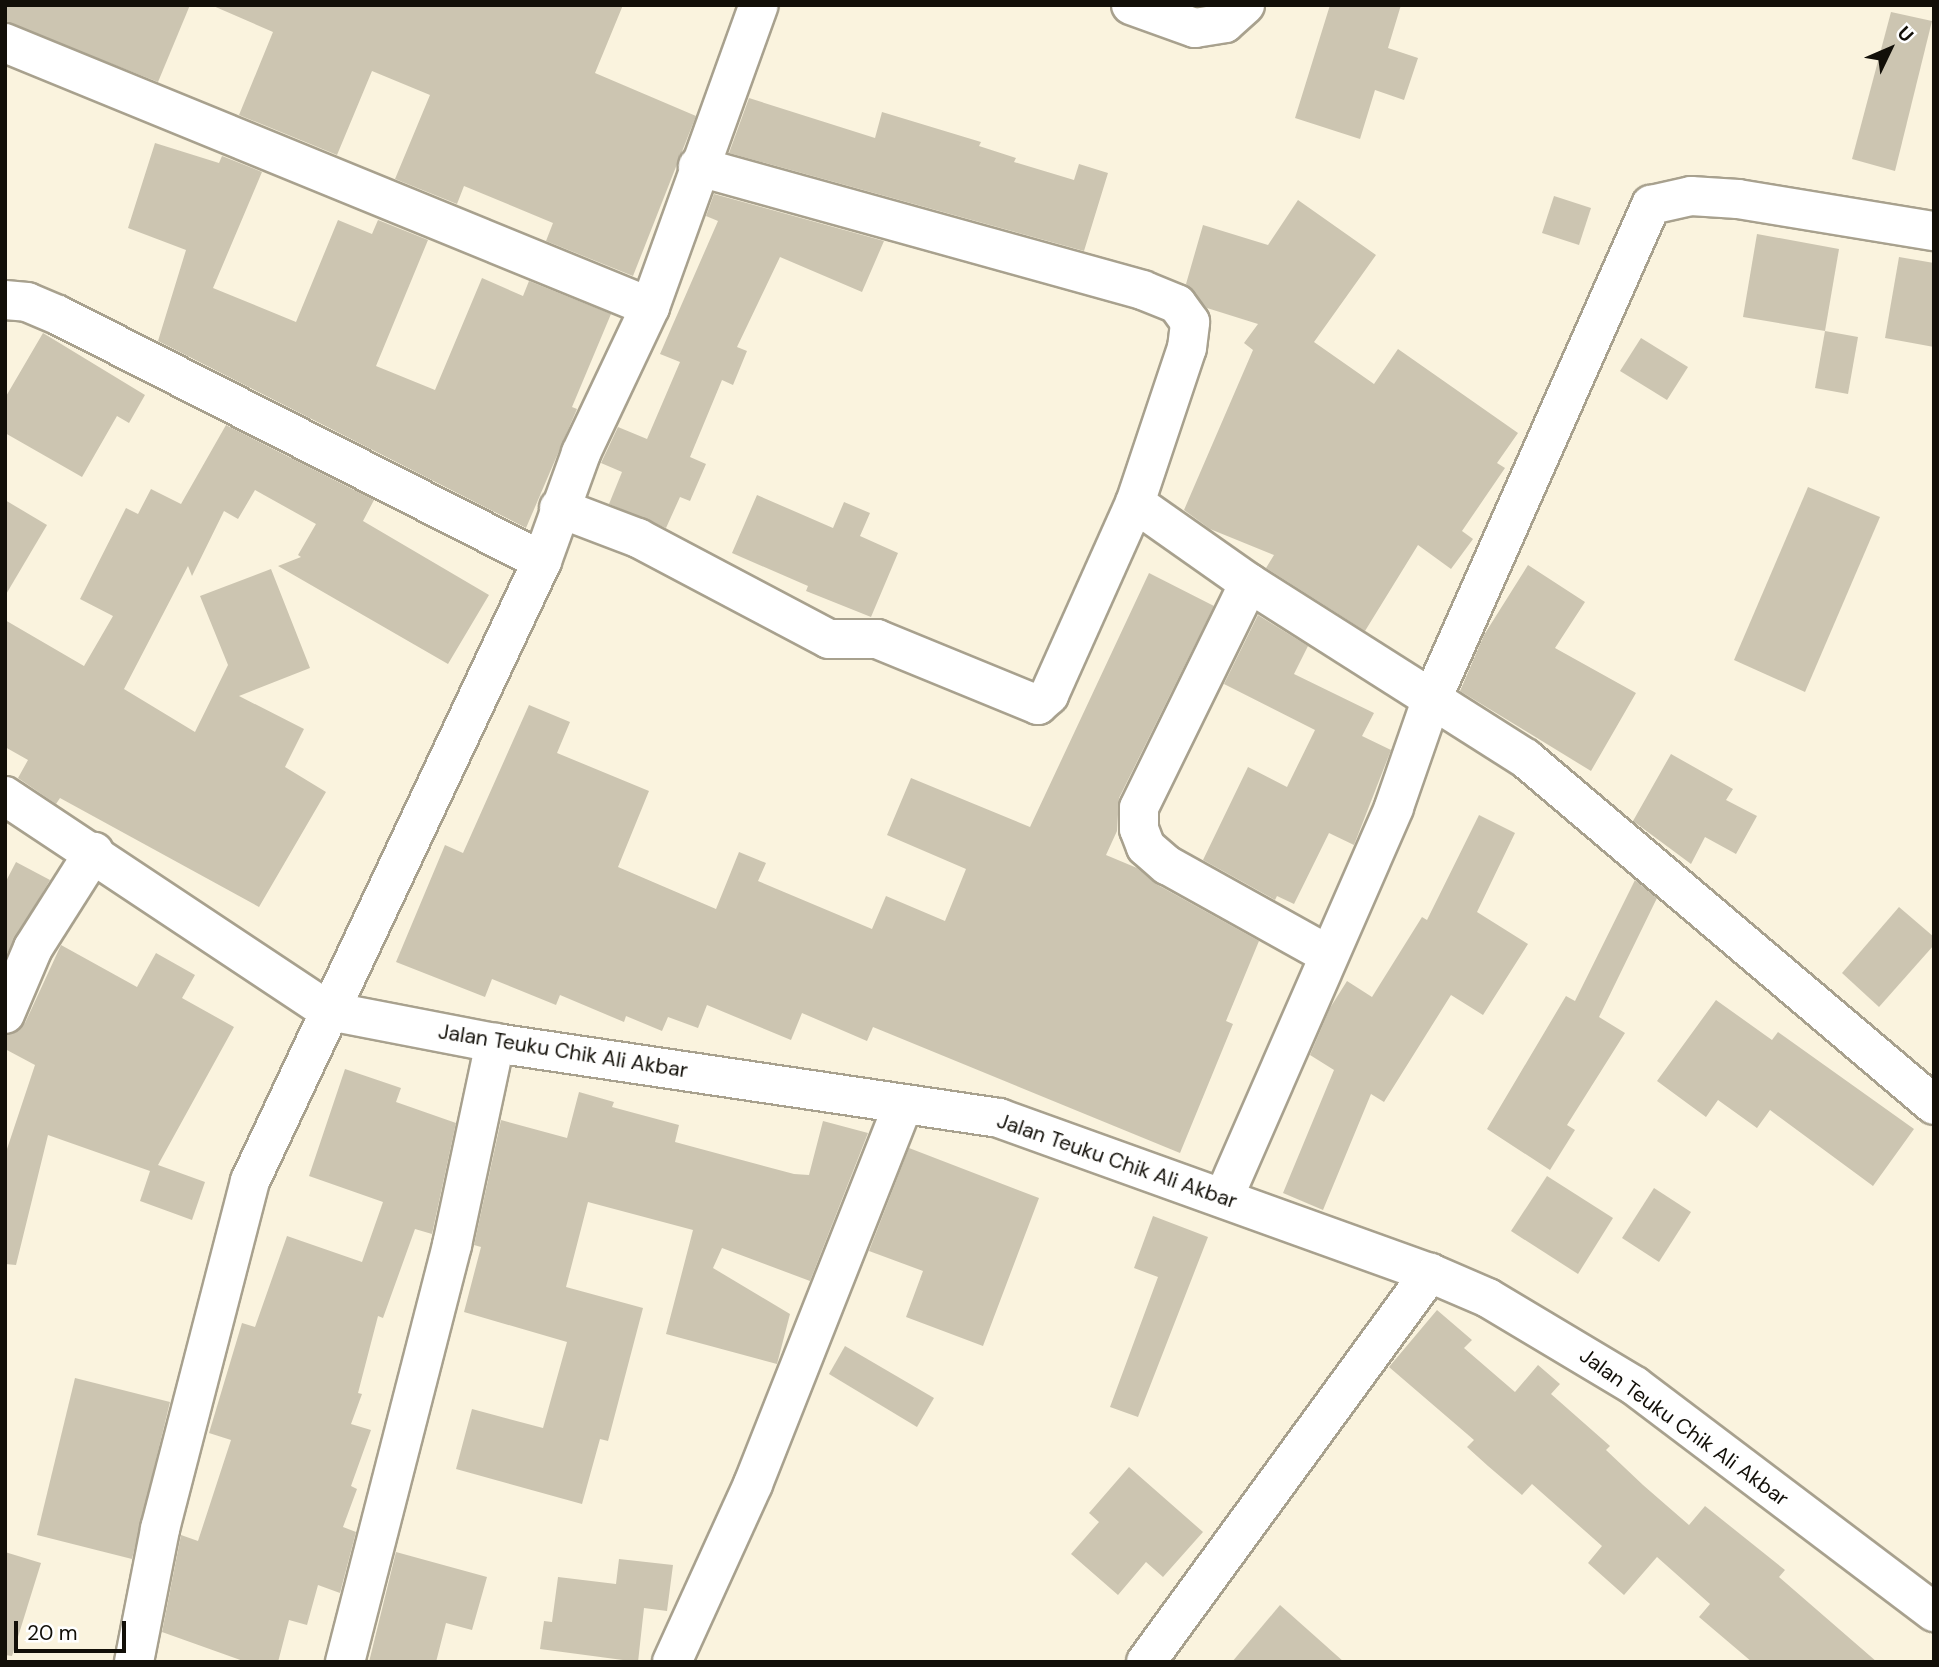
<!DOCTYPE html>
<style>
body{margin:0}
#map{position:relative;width:1939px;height:1667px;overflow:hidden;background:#faf3de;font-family:"DM Sans",sans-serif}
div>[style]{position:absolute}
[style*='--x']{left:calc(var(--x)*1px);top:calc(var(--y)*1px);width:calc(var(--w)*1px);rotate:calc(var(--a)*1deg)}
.building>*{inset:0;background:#ccc5b1}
.roads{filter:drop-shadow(2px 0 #a8a18e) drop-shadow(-2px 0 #a8a18e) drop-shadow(0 2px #a8a18e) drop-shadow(0 -2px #a8a18e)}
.minor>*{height:38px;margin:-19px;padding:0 19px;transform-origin:19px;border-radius:19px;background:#fff}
span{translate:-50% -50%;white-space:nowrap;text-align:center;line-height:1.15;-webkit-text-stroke:7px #fff;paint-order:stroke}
.street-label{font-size:21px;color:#120f08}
.frame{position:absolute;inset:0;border:7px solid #120f08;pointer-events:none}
.north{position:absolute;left:1855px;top:14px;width:70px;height:70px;-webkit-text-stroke:5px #fff;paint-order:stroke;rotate:46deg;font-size:19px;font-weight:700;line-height:28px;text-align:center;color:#120f08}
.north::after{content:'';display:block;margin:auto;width:24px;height:32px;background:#120f08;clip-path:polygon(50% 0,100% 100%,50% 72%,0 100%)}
.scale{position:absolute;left:14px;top:1621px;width:112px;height:32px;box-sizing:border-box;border:4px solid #120f08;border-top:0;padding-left:9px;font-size:21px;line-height:24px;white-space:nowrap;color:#120f08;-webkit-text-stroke:5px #fff;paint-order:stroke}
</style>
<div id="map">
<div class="building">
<div style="clip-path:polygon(5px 5px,190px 5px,158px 82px,5px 22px)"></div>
<div style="clip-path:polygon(211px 5px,623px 5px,595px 73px,696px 116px,633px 276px,546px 241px,553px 223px,464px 186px,457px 204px,395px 179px,430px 95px,372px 71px,337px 155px,239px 115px,273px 32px)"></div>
<div style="clip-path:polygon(1330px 5px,1401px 5px,1388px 48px,1418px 58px,1404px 100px,1375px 90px,1360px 139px,1295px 118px)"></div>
<div style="clip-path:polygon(1891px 12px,1932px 21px,1895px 171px,1852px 159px)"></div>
<div style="clip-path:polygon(749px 98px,875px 138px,882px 112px,981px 142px,979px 146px,1016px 158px,1014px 162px,1074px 180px,1079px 164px,1108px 173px,1084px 251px,729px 153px)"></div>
<div style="clip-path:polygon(155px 143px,219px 163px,222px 156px,262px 172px,213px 288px,296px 322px,338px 220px,372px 234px,378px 220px,428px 240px,376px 366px,435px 390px,482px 278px,523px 296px,529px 281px,611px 314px,572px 407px,577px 409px,526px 528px,158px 341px,186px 250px,128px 228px)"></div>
<div style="clip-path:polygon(714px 194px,884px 241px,862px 292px,780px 257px,737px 347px,747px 351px,733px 385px,722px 380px,690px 457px,706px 464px,690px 501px,680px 497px,666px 528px,609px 504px,622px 472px,601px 463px,618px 427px,647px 439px,680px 362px,660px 354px,718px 221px,706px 216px)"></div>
<div style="clip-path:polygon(1554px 196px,1591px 208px,1579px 245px,1542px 233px)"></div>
<div style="clip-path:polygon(1298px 200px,1376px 255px,1314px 342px,1374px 384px,1398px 349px,1518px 433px,1497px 463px,1505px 468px,1462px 531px,1473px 539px,1451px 569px,1418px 545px,1365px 631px,1266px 568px,1274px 555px,1210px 529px,1184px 510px,1253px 350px,1244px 343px,1258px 324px,1207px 308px,1186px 284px,1203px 225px,1268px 245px)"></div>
<div style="clip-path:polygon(1757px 234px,1839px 249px,1825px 331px,1743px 317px)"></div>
<div style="clip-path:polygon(1899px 257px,1934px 263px,1934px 347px,1885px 338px)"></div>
<div style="clip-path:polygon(1825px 331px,1858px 337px,1848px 394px,1815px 388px)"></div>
<div style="clip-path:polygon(43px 333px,145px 395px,129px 423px,117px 416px,82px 477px,5px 433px,5px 398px)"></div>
<div style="clip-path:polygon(1641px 338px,1688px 367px,1667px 400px,1620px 371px)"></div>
<div style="clip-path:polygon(226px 425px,374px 500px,363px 521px,489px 595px,448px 664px,278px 566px,301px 557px,298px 555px,316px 524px,255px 490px,238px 519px,224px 511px,192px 576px,188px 566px,124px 689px,195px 732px,228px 665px,200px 596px,271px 569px,310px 668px,239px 696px,304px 729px,285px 767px,326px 792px,259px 907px,60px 798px,56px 804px,18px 778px,28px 760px,5px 747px,5px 620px,84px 666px,113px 616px,80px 599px,126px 508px,138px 514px,151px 489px,181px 504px)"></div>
<div style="clip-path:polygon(1808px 487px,1880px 517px,1805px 692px,1734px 660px)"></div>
<div style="clip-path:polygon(757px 495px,833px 528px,844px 502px,870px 513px,860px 536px,898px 553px,871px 617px,806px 591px,808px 586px,732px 553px)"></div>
<div style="clip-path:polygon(5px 500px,47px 525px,5px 596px)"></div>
<div style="clip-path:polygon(1528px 565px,1585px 602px,1555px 648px,1636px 693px,1591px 771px,1460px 691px,1484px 635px)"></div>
<div style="clip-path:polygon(1149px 573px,1214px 606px,1119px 798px,1117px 831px,1106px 855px,1137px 868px,1156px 884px,1259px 941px,1226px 1021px,1233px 1024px,1180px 1153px,873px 1027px,867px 1041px,802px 1013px,791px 1040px,707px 1005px,698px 1028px,668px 1017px,662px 1031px,626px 1016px,624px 1022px,560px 995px,556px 1005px,492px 979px,485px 997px,396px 962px,445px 845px,463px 853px,529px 705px,570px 722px,557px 753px,649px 791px,618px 867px,716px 909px,739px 852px,766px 863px,758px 881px,872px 929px,886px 896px,945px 921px,966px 869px,887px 835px,911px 778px,1030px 827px)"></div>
<div style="clip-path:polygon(1258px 615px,1308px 646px,1294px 674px,1374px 713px,1362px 736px,1391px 750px,1354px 845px,1329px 833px,1294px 904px,1277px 896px,1275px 900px,1203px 860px,1248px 767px,1287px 787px,1315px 730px,1224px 684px)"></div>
<div style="clip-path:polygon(1671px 754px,1733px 789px,1726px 800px,1757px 816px,1736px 854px,1705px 837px,1691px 864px,1633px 821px)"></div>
<div style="clip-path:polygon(1479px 815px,1515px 833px,1477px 912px,1528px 944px,1483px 1015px,1451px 995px,1384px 1102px,1371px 1094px,1323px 1210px,1283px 1193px,1334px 1070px,1310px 1055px,1330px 1008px,1347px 981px,1372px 997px,1422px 917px,1427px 920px)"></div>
<div style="clip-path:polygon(16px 862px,50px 880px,5px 957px,5px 883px)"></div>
<div style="clip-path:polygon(1635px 880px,1657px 898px,1599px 1017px,1625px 1033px,1567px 1125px,1575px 1130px,1550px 1170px,1487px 1129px,1566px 996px,1575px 1001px)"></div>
<div style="clip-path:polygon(1899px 907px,1934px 937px,1934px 945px,1879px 1007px,1842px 973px)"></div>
<div style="clip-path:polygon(61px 945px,137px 987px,156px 953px,195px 975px,182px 998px,234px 1027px,158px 1165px,205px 1182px,192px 1220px,140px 1201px,150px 1171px,48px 1135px,16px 1265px,5px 1264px,5px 1155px,35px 1065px,5px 1049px,5px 1035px,25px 1023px)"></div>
<div style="clip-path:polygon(1716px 1000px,1772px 1040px,1778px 1032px,1914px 1129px,1873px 1186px,1770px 1110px,1757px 1128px,1718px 1100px,1706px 1117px,1657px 1081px)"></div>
<div style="clip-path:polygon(345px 1069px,401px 1088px,396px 1102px,456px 1123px,432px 1234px,415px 1229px,383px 1318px,378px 1316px,358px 1393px,362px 1394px,351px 1424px,371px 1430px,351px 1486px,357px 1489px,343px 1527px,356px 1532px,340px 1593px,318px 1585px,307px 1625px,289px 1620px,278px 1662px,246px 1662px,162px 1632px,181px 1535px,198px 1541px,231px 1440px,209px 1433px,242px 1323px,255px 1327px,287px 1236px,362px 1262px,383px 1202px,309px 1176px)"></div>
<div style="clip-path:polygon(579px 1092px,614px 1102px,612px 1107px,679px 1125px,675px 1142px,794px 1174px,809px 1175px,823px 1121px,868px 1133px,810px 1281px,722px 1248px,713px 1268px,790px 1314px,777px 1364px,666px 1334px,693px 1230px,588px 1202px,566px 1287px,643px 1308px,608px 1441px,600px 1439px,582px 1504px,456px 1469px,472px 1409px,543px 1428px,567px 1342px,464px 1312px,481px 1247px,474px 1245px,501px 1120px,567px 1138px)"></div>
<div style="clip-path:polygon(909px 1148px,1039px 1198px,983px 1346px,906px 1317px,923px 1271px,869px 1251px)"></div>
<div style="clip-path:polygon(1547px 1176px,1613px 1218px,1578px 1274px,1511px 1231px)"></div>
<div style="clip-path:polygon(1654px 1188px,1691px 1212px,1659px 1262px,1622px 1238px)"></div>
<div style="clip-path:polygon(1153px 1216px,1208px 1237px,1138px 1417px,1110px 1407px,1158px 1277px,1134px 1268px)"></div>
<div style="clip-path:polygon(1437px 1310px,1472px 1340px,1464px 1348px,1515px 1392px,1538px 1365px,1560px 1384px,1551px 1394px,1610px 1446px,1606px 1450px,1643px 1485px,1689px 1525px,1705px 1506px,1785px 1570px,1779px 1577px,1877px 1662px,1752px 1662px,1699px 1617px,1710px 1604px,1657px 1557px,1624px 1595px,1588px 1563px,1602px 1546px,1532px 1484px,1522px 1495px,1488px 1466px,1467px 1447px,1474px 1440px,1389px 1367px)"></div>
<div style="clip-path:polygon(845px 1346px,934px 1398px,917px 1427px,829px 1374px)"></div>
<div style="clip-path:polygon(75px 1378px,170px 1402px,132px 1559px,37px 1535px)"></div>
<div style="clip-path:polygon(1129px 1467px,1203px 1532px,1163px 1577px,1146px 1562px,1118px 1595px,1071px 1554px,1099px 1522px,1089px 1513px)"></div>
<div style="clip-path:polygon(5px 1552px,41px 1563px,12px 1656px,5px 1655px)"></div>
<div style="clip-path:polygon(396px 1552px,487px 1577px,472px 1630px,446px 1623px,436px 1662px,369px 1662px)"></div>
<div style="clip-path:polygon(619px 1559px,673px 1565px,667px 1611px,644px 1608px,638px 1662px,540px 1649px,544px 1621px,552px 1622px,558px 1577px,616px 1584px)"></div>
<div style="clip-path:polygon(1280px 1605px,1344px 1662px,1232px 1662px)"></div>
</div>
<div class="roads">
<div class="minor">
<div style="--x:1131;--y:5;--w:68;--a:19.8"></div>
<div style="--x:1195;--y:28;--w:30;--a:-9"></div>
<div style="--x:1225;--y:23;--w:27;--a:-42"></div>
<div style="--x:5;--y:43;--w:697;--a:22.26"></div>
<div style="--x:5;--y:300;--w:22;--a:5"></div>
<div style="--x:27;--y:302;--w:34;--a:23"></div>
<div style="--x:58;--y:315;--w:543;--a:26.94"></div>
<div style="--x:1135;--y:503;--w:139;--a:35.1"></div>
<div style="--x:1249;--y:583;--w:327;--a:32.4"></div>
<div style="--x:1525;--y:758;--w:536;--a:40.31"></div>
<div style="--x:559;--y:508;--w:85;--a:20.8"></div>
<div style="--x:638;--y:538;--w:216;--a:27.9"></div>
<div style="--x:829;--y:639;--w:48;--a:0"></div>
<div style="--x:877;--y:639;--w:174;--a:22.3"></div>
<div style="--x:1038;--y:705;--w:15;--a:-42"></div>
<div style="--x:1049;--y:695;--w:210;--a:-65.9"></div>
<div style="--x:1135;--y:503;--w:163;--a:-71.5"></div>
<div style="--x:1187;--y:348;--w:26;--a:-83"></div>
<div style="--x:1190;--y:322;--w:22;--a:-126"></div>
<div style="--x:1177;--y:304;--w:37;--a:-158"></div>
<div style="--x:1143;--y:290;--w:462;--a:-164.5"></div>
<div style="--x:1249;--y:583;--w:250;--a:116.1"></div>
<div style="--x:1139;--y:808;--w:21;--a:90"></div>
<div style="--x:1139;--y:829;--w:19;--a:69"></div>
<div style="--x:1146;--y:847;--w:28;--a:41"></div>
<div style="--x:1167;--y:865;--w:183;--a:29.1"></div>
<div style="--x:5;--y:796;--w:389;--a:33.6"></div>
<div style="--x:329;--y:1011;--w:169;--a:10.9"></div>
<div style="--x:495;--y:1043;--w:510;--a:8.46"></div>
<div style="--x:999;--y:1118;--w:458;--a:19.8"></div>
<div style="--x:1430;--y:1273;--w:63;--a:23.3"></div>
<div style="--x:1488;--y:1298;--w:171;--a:30.9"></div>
<div style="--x:1635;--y:1386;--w:375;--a:37.1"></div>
<div style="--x:5;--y:1014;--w:72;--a:-67"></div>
<div style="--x:33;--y:948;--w:114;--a:-57.6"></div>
<div style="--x:1224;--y:1197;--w:425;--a:-66.4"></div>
<div style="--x:1394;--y:807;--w:112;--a:-70.8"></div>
<div style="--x:1431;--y:701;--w:543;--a:-66.08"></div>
<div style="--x:1651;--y:205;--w:41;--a:-12.7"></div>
<div style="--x:1691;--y:196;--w:47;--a:3.7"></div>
<div style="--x:1738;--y:199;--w:199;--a:9.3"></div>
<div style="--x:134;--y:1662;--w:136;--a:-78.9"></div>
<div style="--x:160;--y:1529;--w:359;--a:-75.5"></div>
<div style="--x:250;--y:1181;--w:685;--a:-64.78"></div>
<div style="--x:542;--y:561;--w:115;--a:-70.1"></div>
<div style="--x:581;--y:453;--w:161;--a:-64.7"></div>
<div style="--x:650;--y:307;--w:321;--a:-70.2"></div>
<div style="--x:345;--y:1662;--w:431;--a:-75.6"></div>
<div style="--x:452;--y:1245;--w:207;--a:-78"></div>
<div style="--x:672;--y:1662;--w:196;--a:-65.5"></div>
<div style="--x:753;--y:1484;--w:405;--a:-68.4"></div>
<div style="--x:1146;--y:1662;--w:482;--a:-53.9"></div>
</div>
</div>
<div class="street-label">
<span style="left:563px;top:1051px;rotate:9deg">Jalan Teuku Chik Ali Akbar</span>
<span style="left:1117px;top:1161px;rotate:19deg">Jalan Teuku Chik Ali Akbar</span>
<span style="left:1684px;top:1427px;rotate:36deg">Jalan Teuku Chik Ali Akbar</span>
</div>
<div class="frame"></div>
<div class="north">U</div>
<div class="scale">20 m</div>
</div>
